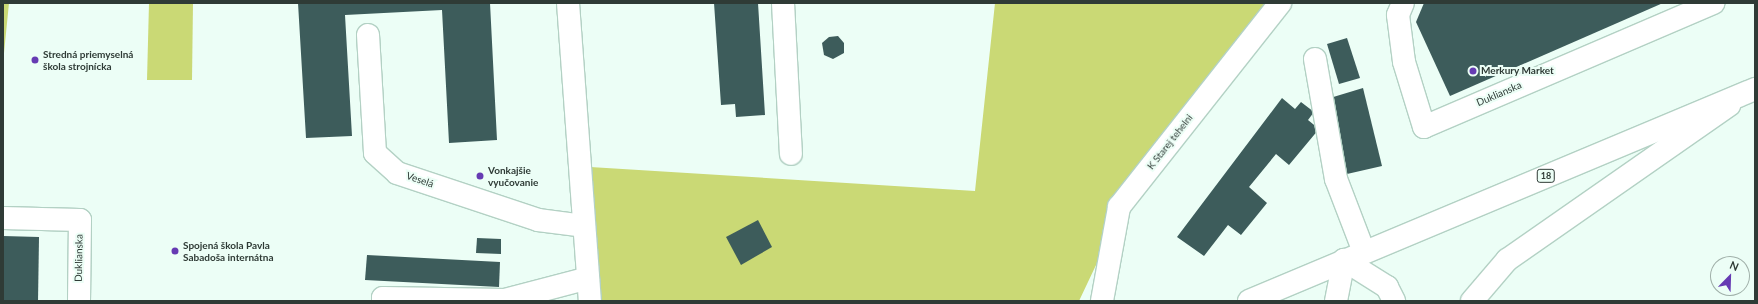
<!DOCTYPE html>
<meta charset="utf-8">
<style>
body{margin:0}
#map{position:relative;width:1758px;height:304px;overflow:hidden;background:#ecfef6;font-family:Lato,sans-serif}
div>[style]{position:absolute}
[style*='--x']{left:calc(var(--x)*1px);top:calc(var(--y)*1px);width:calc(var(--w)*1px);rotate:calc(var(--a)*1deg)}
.green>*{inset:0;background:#cad975}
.building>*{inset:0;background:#3d5c5b}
.roads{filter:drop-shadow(1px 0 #b3d1c4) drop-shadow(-1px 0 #b3d1c4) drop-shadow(0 1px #b3d1c4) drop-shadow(0 -1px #b3d1c4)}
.minor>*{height:22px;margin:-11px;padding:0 11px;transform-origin:11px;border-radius:11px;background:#fff}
.major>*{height:22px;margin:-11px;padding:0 11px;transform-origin:11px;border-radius:11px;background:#fff}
.dots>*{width:11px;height:11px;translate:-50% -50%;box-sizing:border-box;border:2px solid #ecfef6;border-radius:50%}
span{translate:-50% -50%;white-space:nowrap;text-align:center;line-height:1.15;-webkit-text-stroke:4px #ecfef6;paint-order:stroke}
.shield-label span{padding:1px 3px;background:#ecfef6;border:1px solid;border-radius:3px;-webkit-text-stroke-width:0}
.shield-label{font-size:9px;color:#2f3b36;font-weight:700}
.poi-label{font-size:10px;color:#2f3b36;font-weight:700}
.left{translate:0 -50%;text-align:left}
.street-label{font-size:10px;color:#2f3b36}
.frame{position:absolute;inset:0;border:4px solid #2f3b36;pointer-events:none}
.north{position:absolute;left:1710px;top:256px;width:40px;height:40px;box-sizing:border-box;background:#ecfef6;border:1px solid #a0b0a9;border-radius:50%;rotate:23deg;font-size:11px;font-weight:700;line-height:16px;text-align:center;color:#2f3b36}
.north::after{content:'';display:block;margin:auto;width:14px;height:18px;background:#663bb3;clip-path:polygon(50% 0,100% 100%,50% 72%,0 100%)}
</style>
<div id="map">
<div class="green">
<div style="clip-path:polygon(3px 3px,9px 3px,3px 63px)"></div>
<div style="clip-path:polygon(149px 3px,193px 3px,192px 80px,147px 80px)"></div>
<div style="clip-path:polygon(995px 3px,1270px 3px,1150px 151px,1079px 301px,581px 301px,574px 166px,975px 191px)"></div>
</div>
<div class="building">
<div style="clip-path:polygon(298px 3px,490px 3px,497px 140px,449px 143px,442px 10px,345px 15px,352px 136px,306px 138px)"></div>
<div style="clip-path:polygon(714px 3px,758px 3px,765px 115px,736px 117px,735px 104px,721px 105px)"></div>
<div style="clip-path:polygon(1424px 3px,1663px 3px,1450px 96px,1416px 22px)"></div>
<div style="clip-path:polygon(838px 36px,844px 43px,844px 53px,833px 59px,824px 55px,822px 43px,829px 37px)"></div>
<div style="clip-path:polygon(1347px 38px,1360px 78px,1339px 84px,1327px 44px)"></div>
<div style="clip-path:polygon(1363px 88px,1382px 166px,1347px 174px,1330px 98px)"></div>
<div style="clip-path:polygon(1282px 98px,1295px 109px,1301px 102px,1314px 112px,1308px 120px,1319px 129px,1289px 165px,1276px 154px,1249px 187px,1267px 203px,1241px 235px,1228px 225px,1204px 256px,1177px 237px)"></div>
<div style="clip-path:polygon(758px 220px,772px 247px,741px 265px,726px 237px)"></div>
<div style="clip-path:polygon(3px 236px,39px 237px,38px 301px,3px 301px)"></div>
<div style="clip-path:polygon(477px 238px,501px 239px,501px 254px,476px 253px)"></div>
<div style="clip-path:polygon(367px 255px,500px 262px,499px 287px,365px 280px)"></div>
</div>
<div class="roads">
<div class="minor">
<div style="--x:568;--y:3;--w:299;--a:85.8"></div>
<div style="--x:783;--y:3;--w:151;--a:87"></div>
<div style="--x:1403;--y:3;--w:13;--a:113"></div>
<div style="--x:1398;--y:15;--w:47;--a:82.7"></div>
<div style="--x:1404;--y:62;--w:68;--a:72.9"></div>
<div style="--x:1424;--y:127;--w:315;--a:-23.2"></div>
<div style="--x:368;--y:35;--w:118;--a:86.6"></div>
<div style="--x:375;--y:153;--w:30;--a:42"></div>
<div style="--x:397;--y:173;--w:149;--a:18.4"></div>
<div style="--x:538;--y:220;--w:46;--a:7.4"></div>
<div style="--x:1315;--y:59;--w:122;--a:80.1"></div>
<div style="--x:1336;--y:179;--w:78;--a:69"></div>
<div style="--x:3;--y:218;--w:77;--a:1.5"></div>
<div style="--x:80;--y:220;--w:81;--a:90.7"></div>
<div style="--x:383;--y:301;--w:3;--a:-90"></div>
<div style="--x:383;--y:298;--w:122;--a:0.9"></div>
<div style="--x:505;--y:300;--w:86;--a:-14.8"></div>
<div style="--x:1102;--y:301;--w:96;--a:-79.7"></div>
<div style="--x:1119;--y:207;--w:260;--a:-51.7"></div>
<div style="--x:1336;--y:301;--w:42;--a:-79"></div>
<div style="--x:1344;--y:260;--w:51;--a:32.1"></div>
<div style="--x:1387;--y:287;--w:16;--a:63"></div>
<div style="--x:1472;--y:301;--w:54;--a:-49.5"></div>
<div style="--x:1507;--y:260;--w:271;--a:-34.9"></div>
</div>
<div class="major">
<div style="--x:1249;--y:301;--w:549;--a:-22.73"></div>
</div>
</div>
<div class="dots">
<div style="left:35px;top:60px;background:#663bb3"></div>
<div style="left:1473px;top:71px;background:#663bb3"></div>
<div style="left:480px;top:176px;background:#663bb3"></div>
<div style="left:175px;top:251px;background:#663bb3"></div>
</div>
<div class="shield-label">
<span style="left:1546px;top:176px">18</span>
</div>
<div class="poi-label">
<span class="left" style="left:43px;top:60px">Stredná priemyselná<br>škola strojnícka</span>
<span class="left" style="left:1481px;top:71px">Merkury Market</span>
<span class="left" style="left:488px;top:176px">Vonkajšie<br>vyučovanie</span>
<span class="left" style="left:183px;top:251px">Spojená škola Pavla<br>Sabadoša internátna</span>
</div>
<div class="street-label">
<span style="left:1499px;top:94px;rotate:-23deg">Duklianska</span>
<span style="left:1170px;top:142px;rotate:-52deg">K Starej tehelni</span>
<span style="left:420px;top:180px;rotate:19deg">Veselá</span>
<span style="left:79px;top:258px;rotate:-89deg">Duklianska</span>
</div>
<div class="frame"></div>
<div class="north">N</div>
</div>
